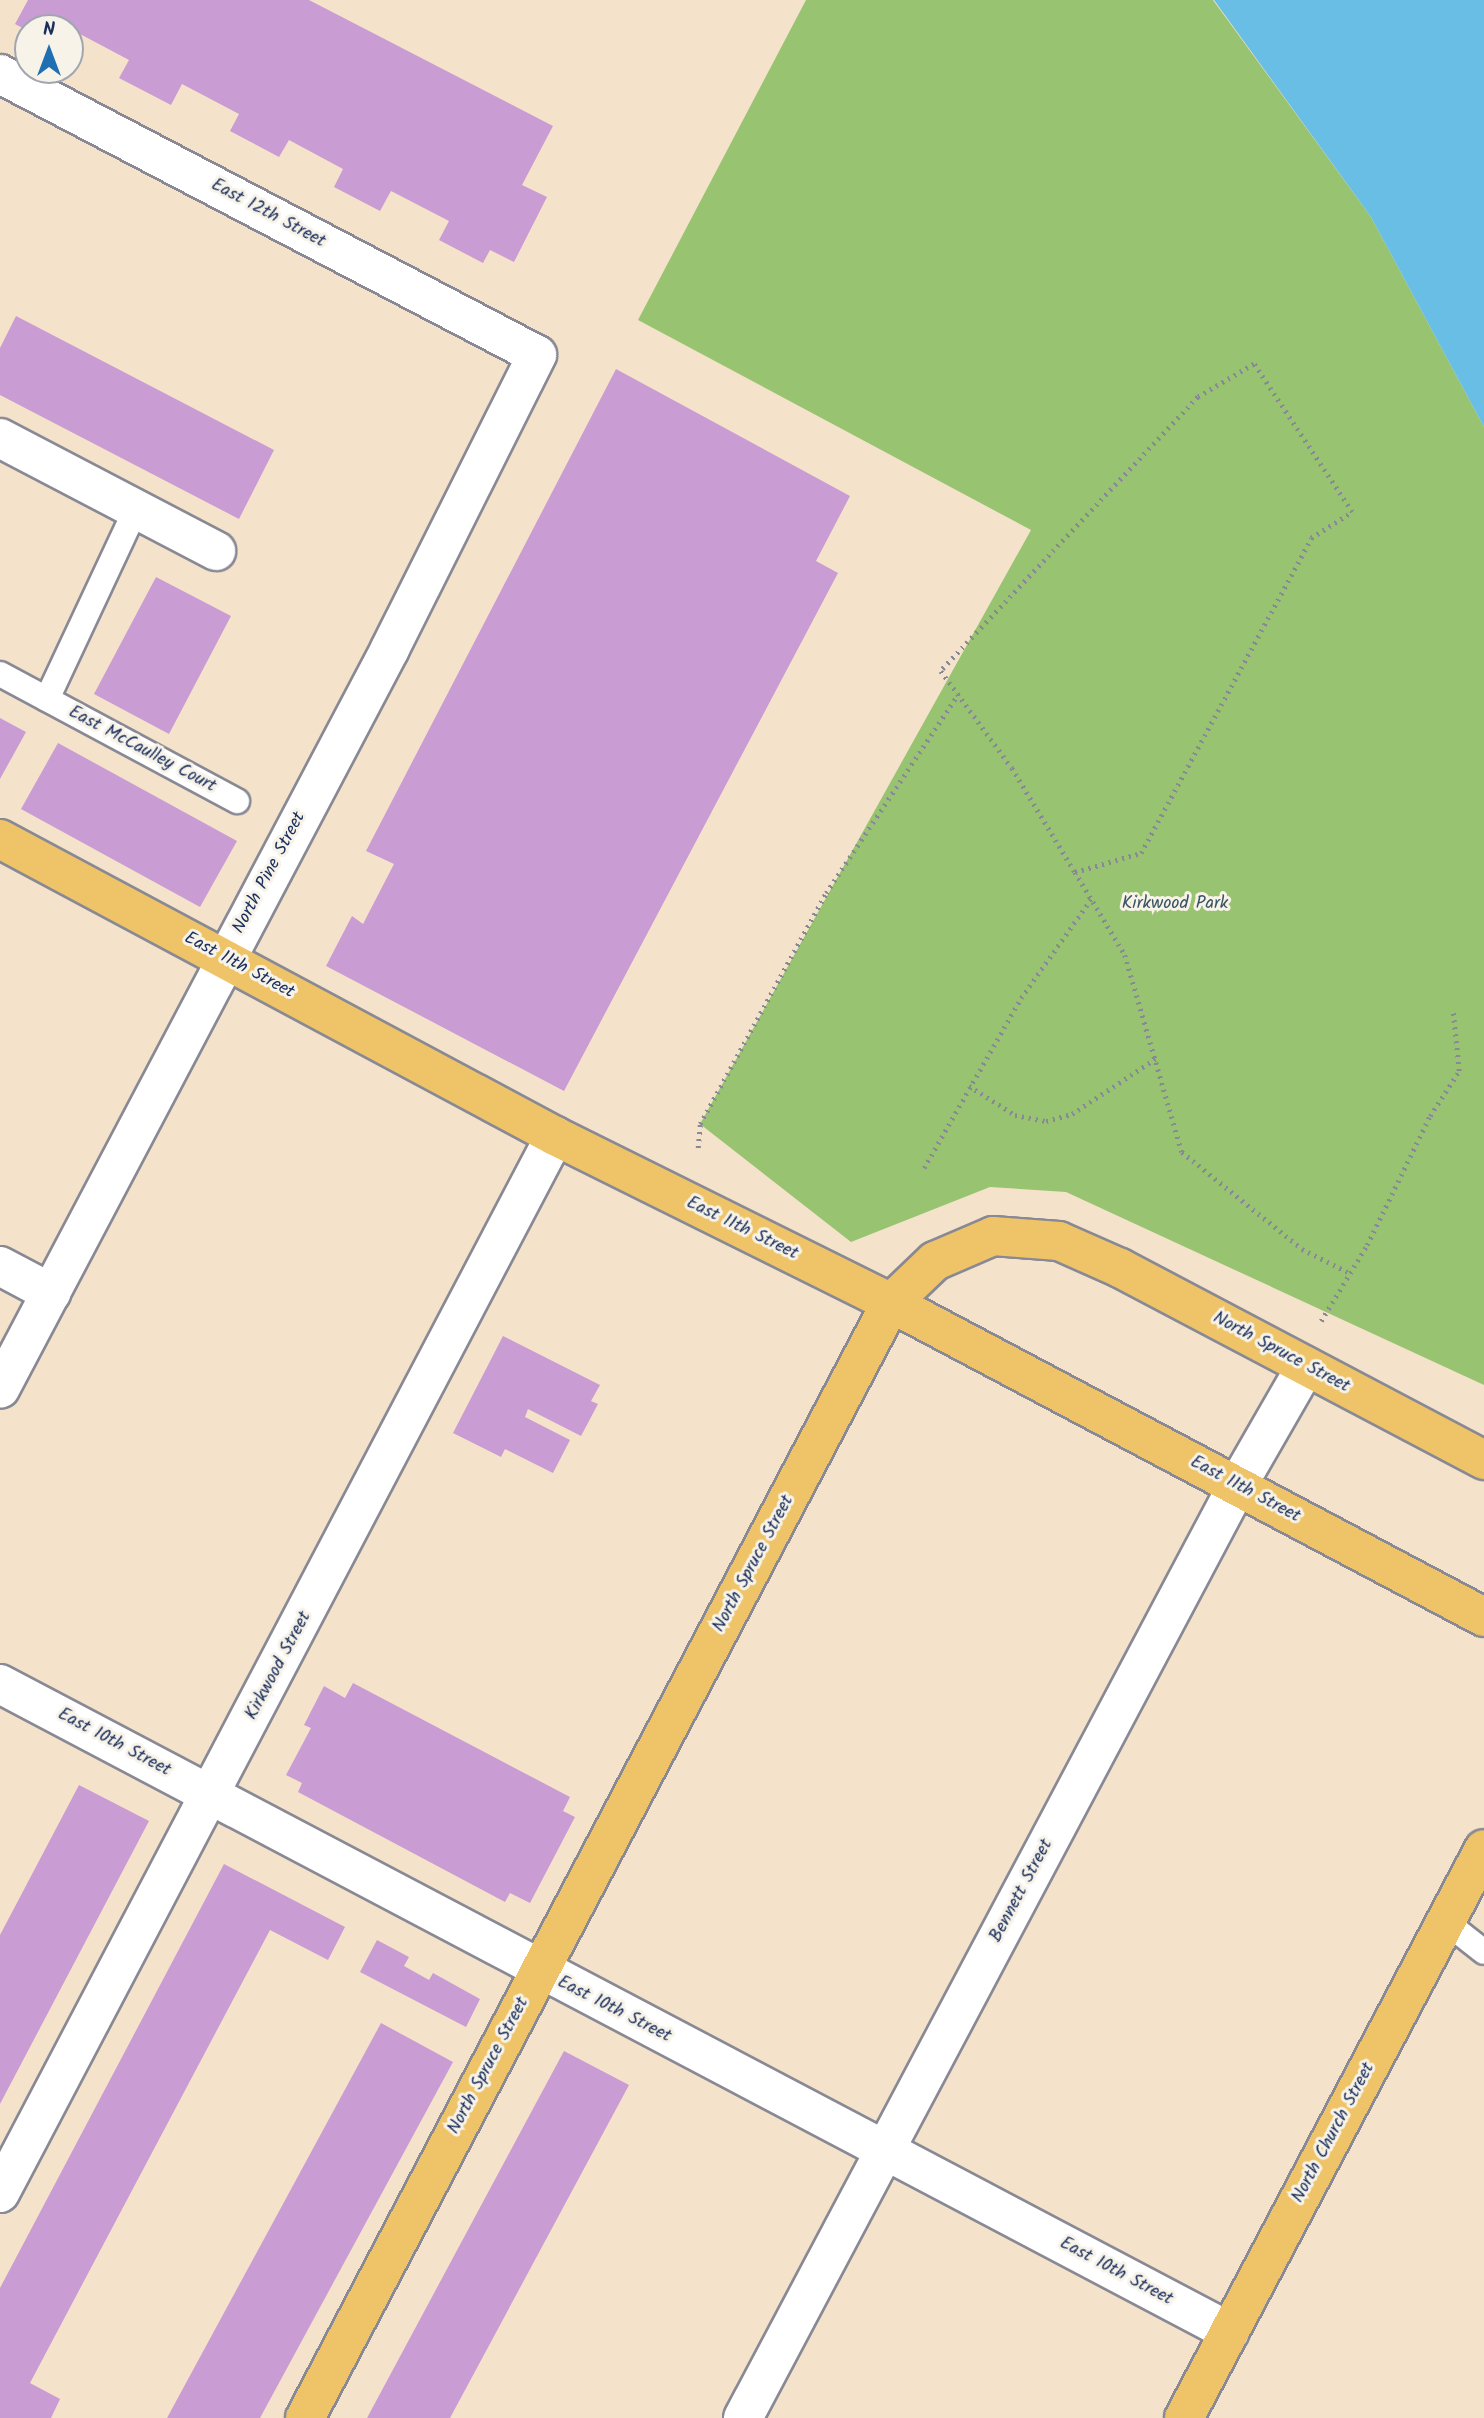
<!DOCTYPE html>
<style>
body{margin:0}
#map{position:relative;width:1484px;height:2418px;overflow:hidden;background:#f4e3ca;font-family:Kalam,sans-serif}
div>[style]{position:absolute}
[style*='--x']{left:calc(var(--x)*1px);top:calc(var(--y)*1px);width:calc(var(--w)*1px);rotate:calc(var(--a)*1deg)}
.green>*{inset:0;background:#98c472}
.water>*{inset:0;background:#69bee5}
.building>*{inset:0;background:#c99cd4}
.path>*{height:4.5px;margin-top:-2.25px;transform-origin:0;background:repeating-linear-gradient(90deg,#888994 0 2px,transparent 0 7px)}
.roads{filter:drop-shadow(2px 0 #888994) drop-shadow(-2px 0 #888994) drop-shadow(0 2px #888994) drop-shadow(0 -2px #888994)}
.service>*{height:24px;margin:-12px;padding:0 12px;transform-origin:12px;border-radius:12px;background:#fff}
.minor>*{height:38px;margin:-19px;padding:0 19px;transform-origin:19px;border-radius:19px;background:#fff}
.tertiary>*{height:38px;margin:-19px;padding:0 19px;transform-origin:19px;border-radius:19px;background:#fff}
.primary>*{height:38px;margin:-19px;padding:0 19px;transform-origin:19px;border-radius:19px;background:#efc469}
span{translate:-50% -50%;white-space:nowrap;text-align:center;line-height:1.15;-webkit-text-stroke:6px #f7f3e8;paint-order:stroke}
.street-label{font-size:18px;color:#1b2f5e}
.park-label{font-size:18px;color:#3a5463}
.north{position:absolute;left:14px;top:14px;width:70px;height:70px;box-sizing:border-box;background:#f7f3e8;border:2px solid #9fa5b1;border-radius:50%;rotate:0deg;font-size:19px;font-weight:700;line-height:28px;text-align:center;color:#1b2f5e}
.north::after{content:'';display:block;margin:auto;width:24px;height:32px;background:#1f6fb2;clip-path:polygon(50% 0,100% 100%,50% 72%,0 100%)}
</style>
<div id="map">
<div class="green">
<div style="clip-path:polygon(806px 0,1213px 0,1371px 217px,1484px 427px,1484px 1385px,1066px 1192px,990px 1187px,851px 1242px,700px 1124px,1031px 530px,638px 320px)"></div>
</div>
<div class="water">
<div style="clip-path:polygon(1214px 0,1484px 0,1484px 427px,1371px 217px)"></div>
</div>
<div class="building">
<div style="clip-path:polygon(28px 0,309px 0,553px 126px,522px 185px,547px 197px,514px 262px,490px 250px,483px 263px,439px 240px,449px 221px,391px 191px,380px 211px,334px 187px,343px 169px,289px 140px,279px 157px,230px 131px,239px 114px,182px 84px,171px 105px,119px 78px,129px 60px,80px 34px,70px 53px,70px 28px,28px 31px,15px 24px)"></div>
<div style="clip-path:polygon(16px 316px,274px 450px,239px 519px,0 395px,0 348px)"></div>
<div style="clip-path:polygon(616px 369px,850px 496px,816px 561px,838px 573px,564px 1091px,326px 966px,352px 916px,363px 924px,394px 864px,366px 851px)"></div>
<div style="clip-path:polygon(156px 577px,231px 616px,169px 734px,94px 694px)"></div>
<div style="clip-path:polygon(0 718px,26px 732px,0 779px)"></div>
<div style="clip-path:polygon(58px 743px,237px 841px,200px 907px,21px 809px)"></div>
<div style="clip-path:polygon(503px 1336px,600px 1385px,591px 1401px,598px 1404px,581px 1436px,528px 1409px,525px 1417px,570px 1440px,553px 1473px,505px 1449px,501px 1457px,453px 1433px)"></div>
<div style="clip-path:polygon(353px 1683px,570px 1797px,563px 1811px,575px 1817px,530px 1903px,510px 1893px,505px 1902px,298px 1792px,302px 1783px,286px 1775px,311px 1728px,304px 1725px,324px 1686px,345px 1698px)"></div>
<div style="clip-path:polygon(79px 1785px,149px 1821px,0 2104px,0 1935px)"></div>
<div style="clip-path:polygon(224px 1864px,345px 1927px,328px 1960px,270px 1930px,30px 2383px,60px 2399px,51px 2418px,0 2418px,0 2288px)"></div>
<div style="clip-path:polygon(377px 1940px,409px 1957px,404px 1966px,429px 1980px,433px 1973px,480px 1999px,466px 2027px,360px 1972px)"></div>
<div style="clip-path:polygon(381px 2023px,453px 2062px,260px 2418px,167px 2418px)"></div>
<div style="clip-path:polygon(564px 2051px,629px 2085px,450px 2418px,367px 2418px)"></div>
</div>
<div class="path">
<div style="--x:1075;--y:872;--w:69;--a:-16.1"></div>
<div style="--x:1141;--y:853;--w:358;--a:-61.6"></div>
<div style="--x:1311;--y:538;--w:49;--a:-32.4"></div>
<div style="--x:1352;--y:512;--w:178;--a:-123.5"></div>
<div style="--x:1254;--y:364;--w:65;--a:149.5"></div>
<div style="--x:1198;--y:397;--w:376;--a:133.2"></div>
<div style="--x:941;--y:671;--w:120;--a:53.8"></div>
<div style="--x:1012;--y:768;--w:122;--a:58.8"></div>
<div style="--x:1075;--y:872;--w:97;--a:58.9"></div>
<div style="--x:1125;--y:955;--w:205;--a:73.9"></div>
<div style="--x:1182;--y:1152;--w:154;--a:38.9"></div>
<div style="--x:1302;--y:1249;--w:54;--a:26.6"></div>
<div style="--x:969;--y:1086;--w:54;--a:32.2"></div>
<div style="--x:1015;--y:1115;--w:32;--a:11"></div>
<div style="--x:1046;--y:1121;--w:27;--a:-15"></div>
<div style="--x:1072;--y:1114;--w:100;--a:-33.5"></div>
<div style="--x:698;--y:1148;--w:24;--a:-85"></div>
<div style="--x:700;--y:1124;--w:263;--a:-61.4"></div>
<div style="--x:826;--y:893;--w:239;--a:-56.4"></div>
<div style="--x:924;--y:1168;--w:196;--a:-60.3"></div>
<div style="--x:1021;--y:998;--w:121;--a:-54.7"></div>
<div style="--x:1321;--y:1321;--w:89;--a:-58.8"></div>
<div style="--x:1367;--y:1245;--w:144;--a:-64"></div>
<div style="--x:1430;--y:1116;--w:54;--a:-57.2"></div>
<div style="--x:1459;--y:1071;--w:60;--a:-95.7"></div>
</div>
<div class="roads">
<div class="service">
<div style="--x:0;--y:674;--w:269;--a:28.2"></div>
<div style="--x:47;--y:699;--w:208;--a:-64.9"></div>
<div style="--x:1446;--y:1922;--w:48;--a:38.3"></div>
</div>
<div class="minor">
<div style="--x:0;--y:74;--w:606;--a:27.62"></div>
<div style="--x:537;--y:355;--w:329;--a:116.6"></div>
<div style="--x:390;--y:649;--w:836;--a:117.79"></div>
<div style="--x:0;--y:438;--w:244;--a:27.6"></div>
<div style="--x:0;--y:1266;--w:58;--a:27.9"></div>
<div style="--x:0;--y:2193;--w:1194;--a:-62.3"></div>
<div style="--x:743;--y:2418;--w:1055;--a:-62.07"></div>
<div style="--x:1237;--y:1486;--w:138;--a:-60.1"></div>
</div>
<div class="tertiary">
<div style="--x:0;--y:1684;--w:1390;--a:27.78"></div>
</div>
<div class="primary">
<div style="--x:0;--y:839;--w:629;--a:28.15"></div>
<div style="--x:555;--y:1136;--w:375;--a:26.4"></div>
<div style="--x:891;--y:1303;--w:671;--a:27.9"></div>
<div style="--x:305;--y:2418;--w:1260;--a:-62.28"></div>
<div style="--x:891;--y:1303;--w:61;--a:-43.7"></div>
<div style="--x:935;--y:1261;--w:63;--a:-23.3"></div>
<div style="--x:993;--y:1236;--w:66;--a:4.3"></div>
<div style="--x:1059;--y:1241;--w:67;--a:23.9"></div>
<div style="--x:1120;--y:1268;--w:412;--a:27.8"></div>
<div style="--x:1184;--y:2418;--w:643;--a:-62.2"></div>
</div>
</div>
<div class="street-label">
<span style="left:268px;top:214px;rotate:28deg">East 12th Street</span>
<span style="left:142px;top:750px;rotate:28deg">East McCaulley Court</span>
<span style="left:270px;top:873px;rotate:-62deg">North Pine Street</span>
<span style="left:239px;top:966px;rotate:28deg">East 11th Street</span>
<span style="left:742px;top:1229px;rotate:26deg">East 11th Street</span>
<span style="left:1281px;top:1353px;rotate:28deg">North Spruce Street</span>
<span style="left:1245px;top:1490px;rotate:28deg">East 11th Street</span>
<span style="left:754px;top:1564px;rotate:-62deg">North Spruce Street</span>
<span style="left:279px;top:1666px;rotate:-62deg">Kirkwood Street</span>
<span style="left:114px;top:1743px;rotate:28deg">East 10th Street</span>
<span style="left:1022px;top:1891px;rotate:-62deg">Bennett Street</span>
<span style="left:614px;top:2010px;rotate:27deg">East 10th Street</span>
<span style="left:489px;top:2066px;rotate:-62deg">North Spruce Street</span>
<span style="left:1334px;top:2133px;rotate:-62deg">North Church Street</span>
<span style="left:1116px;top:2272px;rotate:28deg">East 10th Street</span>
</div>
<div class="park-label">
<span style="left:1175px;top:904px">Kirkwood Park</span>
</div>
<div class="north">N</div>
</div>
